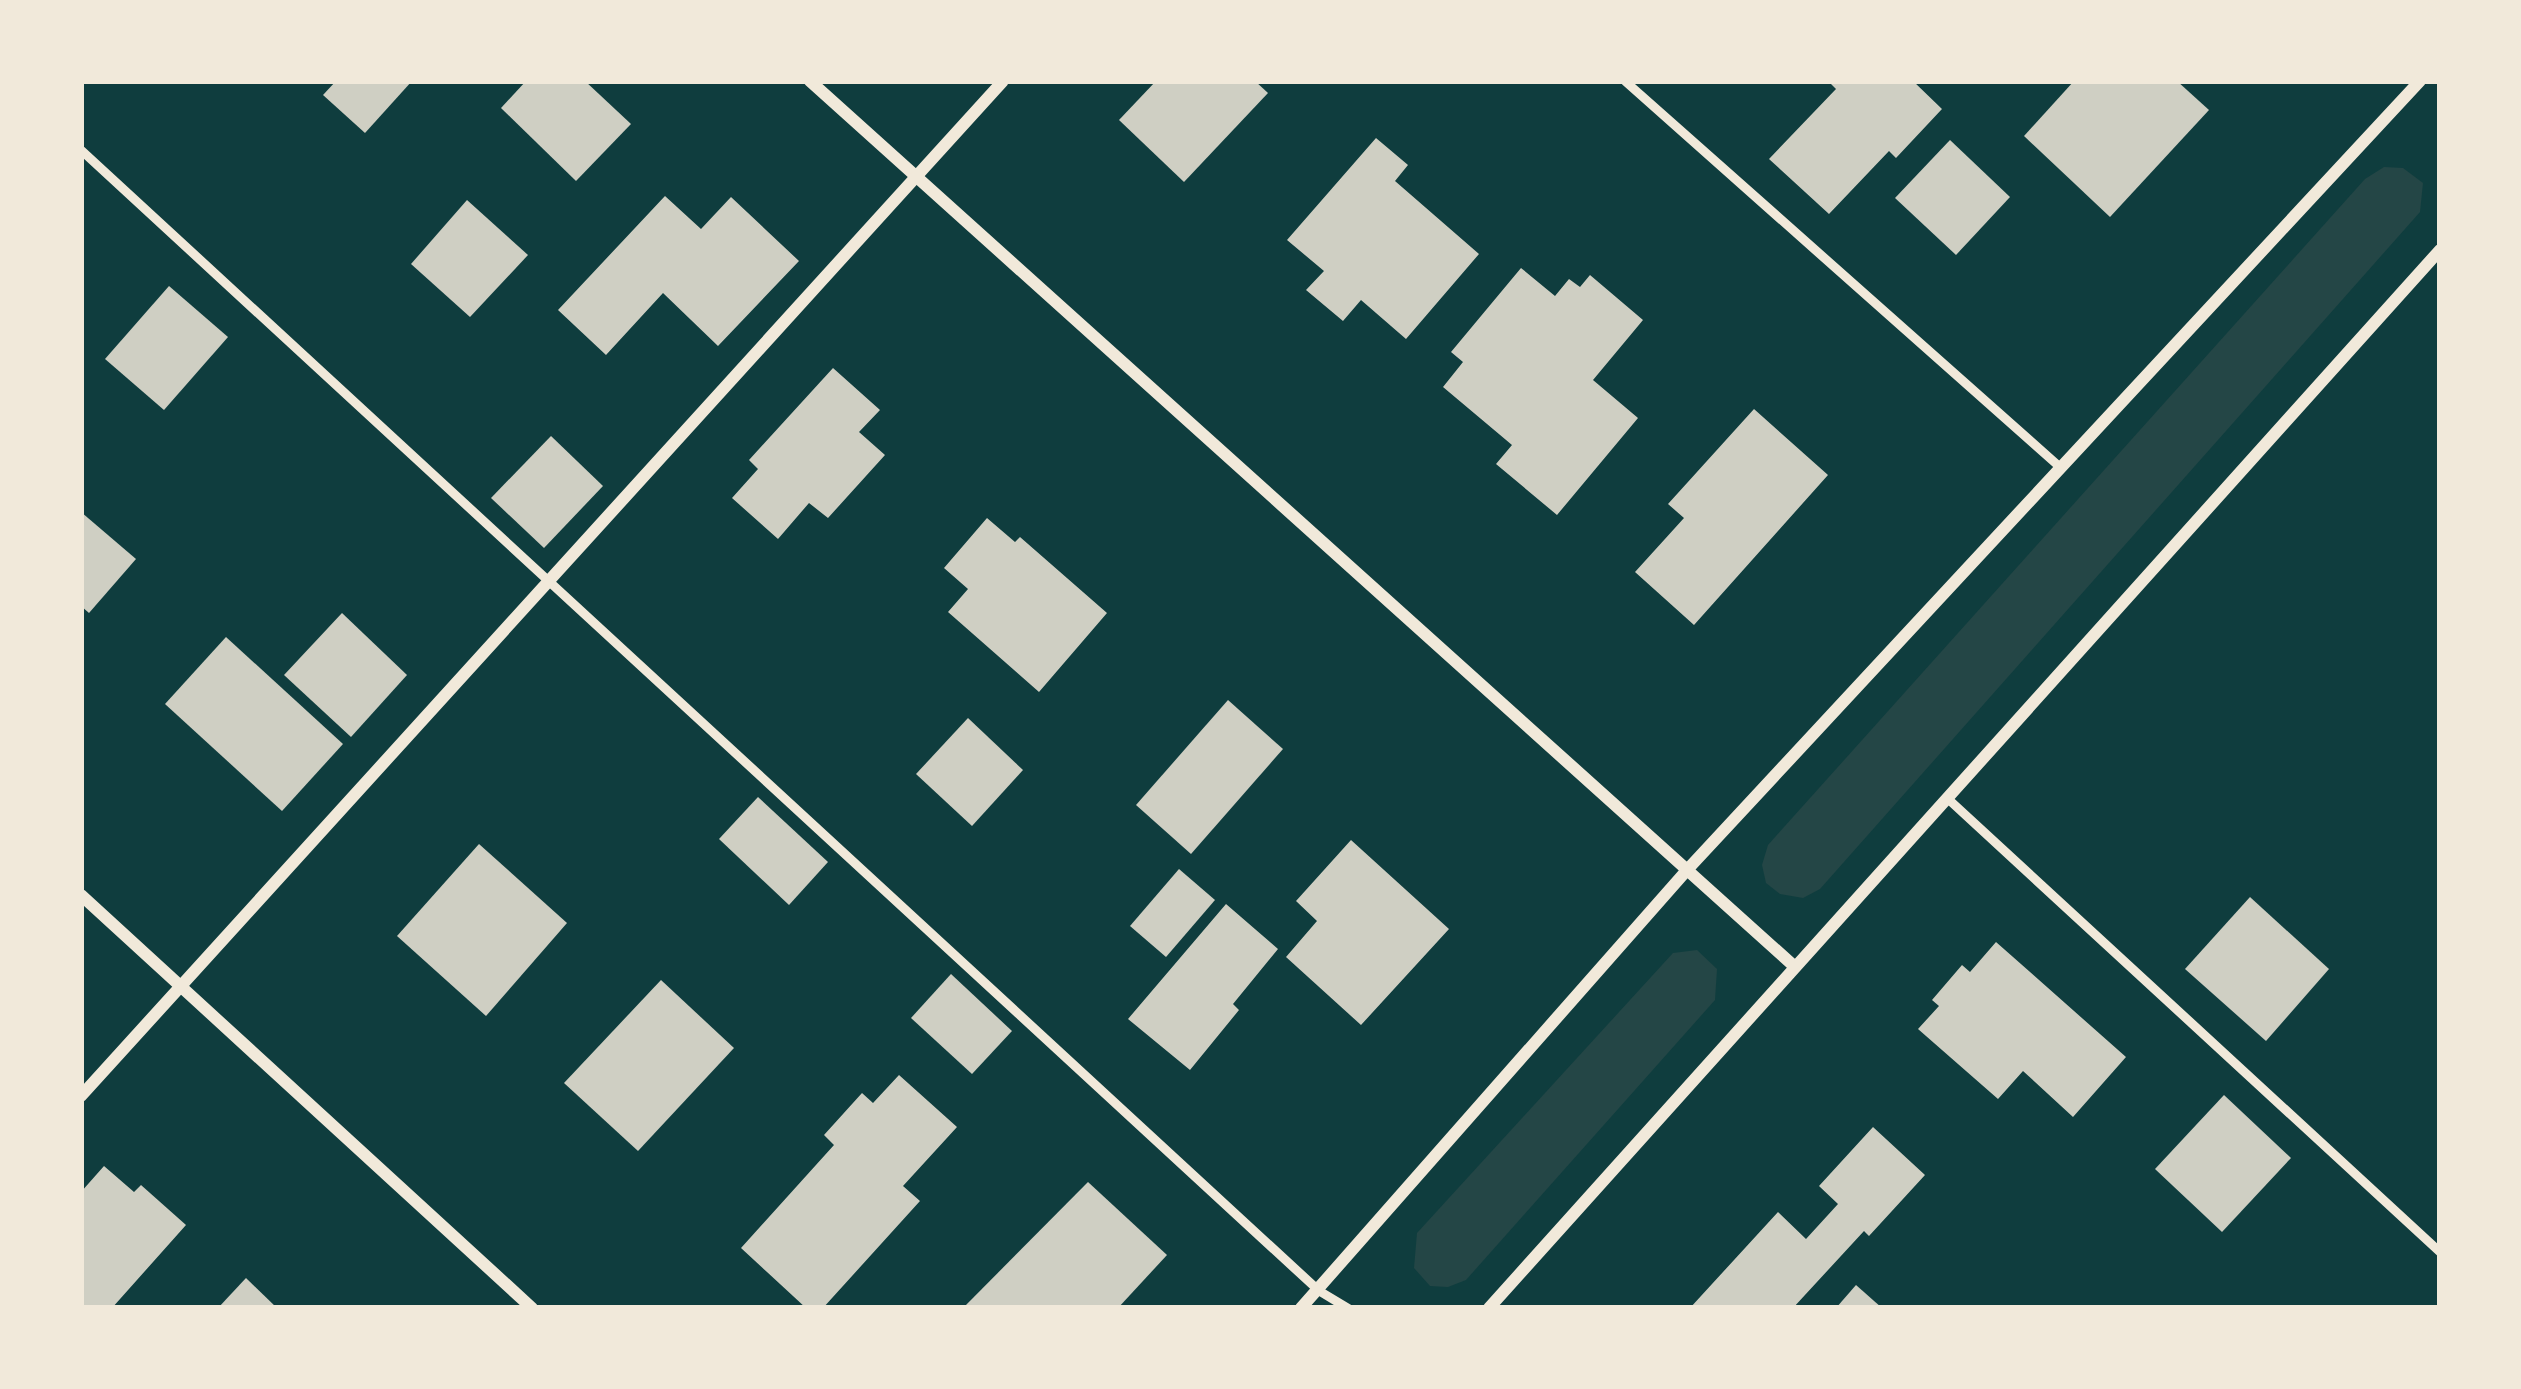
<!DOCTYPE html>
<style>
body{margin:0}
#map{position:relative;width:2521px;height:1389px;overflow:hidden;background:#0f3d3e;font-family:Commissioner,sans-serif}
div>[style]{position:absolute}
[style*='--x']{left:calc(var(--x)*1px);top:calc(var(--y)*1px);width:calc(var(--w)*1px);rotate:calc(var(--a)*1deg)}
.green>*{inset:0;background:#244646}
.building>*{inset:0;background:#cfcfc3}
.service>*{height:9px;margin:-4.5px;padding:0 4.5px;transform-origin:4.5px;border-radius:4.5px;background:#f1e9da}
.minor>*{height:12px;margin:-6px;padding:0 6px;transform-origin:6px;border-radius:6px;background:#f1e9da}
span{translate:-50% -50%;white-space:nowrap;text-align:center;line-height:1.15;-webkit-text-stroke:9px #f1e9da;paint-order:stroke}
.frame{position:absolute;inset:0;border:84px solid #f1e9da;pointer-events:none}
</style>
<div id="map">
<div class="green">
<div style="clip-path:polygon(2384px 167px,2403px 168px,2423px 183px,2420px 212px,1820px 889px,1803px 898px,1780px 894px,1766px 883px,1762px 865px,1768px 845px,2365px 179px)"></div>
<div style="clip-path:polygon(1697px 950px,1717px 969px,1715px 1000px,1466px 1280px,1448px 1287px,1430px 1286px,1414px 1268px,1417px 1233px,1673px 953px)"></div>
</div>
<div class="building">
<div style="clip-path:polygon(336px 81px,412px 81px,365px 133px,323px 95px)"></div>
<div style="clip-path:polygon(526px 81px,585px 81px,631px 124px,576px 181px,501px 108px)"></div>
<div style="clip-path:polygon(1156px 81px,1255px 81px,1268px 93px,1184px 182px,1119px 120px)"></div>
<div style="clip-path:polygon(1828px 81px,1913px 81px,1942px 109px,1896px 158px,1889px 151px,1829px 214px,1769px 159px,1836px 89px)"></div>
<div style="clip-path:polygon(2074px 81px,2177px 81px,2209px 110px,2110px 217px,2024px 136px)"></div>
<div style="clip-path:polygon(1376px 138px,1408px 165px,1395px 181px,1479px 254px,1406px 339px,1361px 300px,1343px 321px,1306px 290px,1324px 271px,1287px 240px)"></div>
<div style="clip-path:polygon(1950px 140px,2010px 197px,1956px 255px,1895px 198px)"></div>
<div style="clip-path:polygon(665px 196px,701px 229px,731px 197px,799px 261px,718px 346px,663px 293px,606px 355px,558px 310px)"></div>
<div style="clip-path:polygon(467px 200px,528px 255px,470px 317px,411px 264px)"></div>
<div style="clip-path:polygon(1521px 268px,1555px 296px,1569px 279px,1580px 287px,1590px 275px,1643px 320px,1593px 380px,1638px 418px,1557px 515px,1496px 464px,1512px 445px,1443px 387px,1463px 362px,1451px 352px)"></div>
<div style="clip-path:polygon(169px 286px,228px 337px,164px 410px,105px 359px)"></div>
<div style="clip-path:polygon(833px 368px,880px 410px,859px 432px,885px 455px,828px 518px,809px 503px,778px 539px,732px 498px,758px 469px,749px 460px)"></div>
<div style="clip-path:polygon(1754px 409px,1828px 475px,1694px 625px,1635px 572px,1684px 518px,1668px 504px)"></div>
<div style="clip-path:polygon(551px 436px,603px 486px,544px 548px,491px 498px)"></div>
<div style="clip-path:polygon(81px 512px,136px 559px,89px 613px,81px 606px)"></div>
<div style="clip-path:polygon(987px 518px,1015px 542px,1020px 537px,1107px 613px,1039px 692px,948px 612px,968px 589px,944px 568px)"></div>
<div style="clip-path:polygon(342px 613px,407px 675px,351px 737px,284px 675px)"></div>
<div style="clip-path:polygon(226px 637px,343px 744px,282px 811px,165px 704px)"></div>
<div style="clip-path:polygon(1228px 700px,1283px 749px,1191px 854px,1136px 805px)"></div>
<div style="clip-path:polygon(968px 718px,1023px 770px,972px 826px,916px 774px)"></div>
<div style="clip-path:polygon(758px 797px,828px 862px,789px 905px,719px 839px)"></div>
<div style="clip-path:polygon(1351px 840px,1449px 929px,1361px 1025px,1286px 957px,1317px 921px,1296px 901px)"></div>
<div style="clip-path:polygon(479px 844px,567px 923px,486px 1016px,397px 936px)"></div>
<div style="clip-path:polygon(1179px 869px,1215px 900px,1166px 957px,1130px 926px)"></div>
<div style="clip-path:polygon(2250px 897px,2329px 969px,2266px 1041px,2185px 969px)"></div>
<div style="clip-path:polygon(1226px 904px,1278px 949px,1233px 1004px,1239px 1010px,1190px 1070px,1128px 1019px)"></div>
<div style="clip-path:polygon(1996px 942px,2126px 1057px,2073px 1117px,2023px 1071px,1998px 1099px,1918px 1029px,1939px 1006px,1932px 1000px,1962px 965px,1970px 972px)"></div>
<div style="clip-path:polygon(951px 974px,1012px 1031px,972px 1074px,911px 1018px)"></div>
<div style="clip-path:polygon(661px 980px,734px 1048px,638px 1151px,564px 1083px)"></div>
<div style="clip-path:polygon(899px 1075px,957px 1127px,903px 1186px,920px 1201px,823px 1308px,806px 1308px,741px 1248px,834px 1145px,824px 1135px,862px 1093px,873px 1103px)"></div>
<div style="clip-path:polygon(2224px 1095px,2291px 1158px,2222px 1232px,2155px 1169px)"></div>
<div style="clip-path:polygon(1873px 1127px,1925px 1175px,1869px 1236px,1864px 1231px,1793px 1308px,1690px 1308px,1778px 1212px,1806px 1239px,1838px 1204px,1819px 1186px)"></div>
<div style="clip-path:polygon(104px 1166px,134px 1192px,141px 1185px,186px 1225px,112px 1308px,81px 1308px,81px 1192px)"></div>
<div style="clip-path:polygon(1088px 1182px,1167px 1255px,1118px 1308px,963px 1308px)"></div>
<div style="clip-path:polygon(246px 1278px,277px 1308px,218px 1308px)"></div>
<div style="clip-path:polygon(1856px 1285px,1882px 1308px,1836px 1308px)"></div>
</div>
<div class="service">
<div style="--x:1625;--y:81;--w:583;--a:41.59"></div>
<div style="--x:81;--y:150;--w:1682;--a:42.66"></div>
<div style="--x:1318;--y:1290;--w:35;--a:31"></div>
<div style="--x:1946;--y:797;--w:672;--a:42.65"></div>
</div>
<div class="minor">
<div style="--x:810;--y:81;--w:1323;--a:41.97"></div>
<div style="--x:81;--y:895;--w:612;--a:42.48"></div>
<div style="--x:81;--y:1096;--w:1371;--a:-47.75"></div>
<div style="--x:1301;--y:1308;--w:584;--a:-48.61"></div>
<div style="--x:1687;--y:870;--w:1077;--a:-47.11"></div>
<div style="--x:1489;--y:1308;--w:1423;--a:-48.05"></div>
</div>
<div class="frame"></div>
</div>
